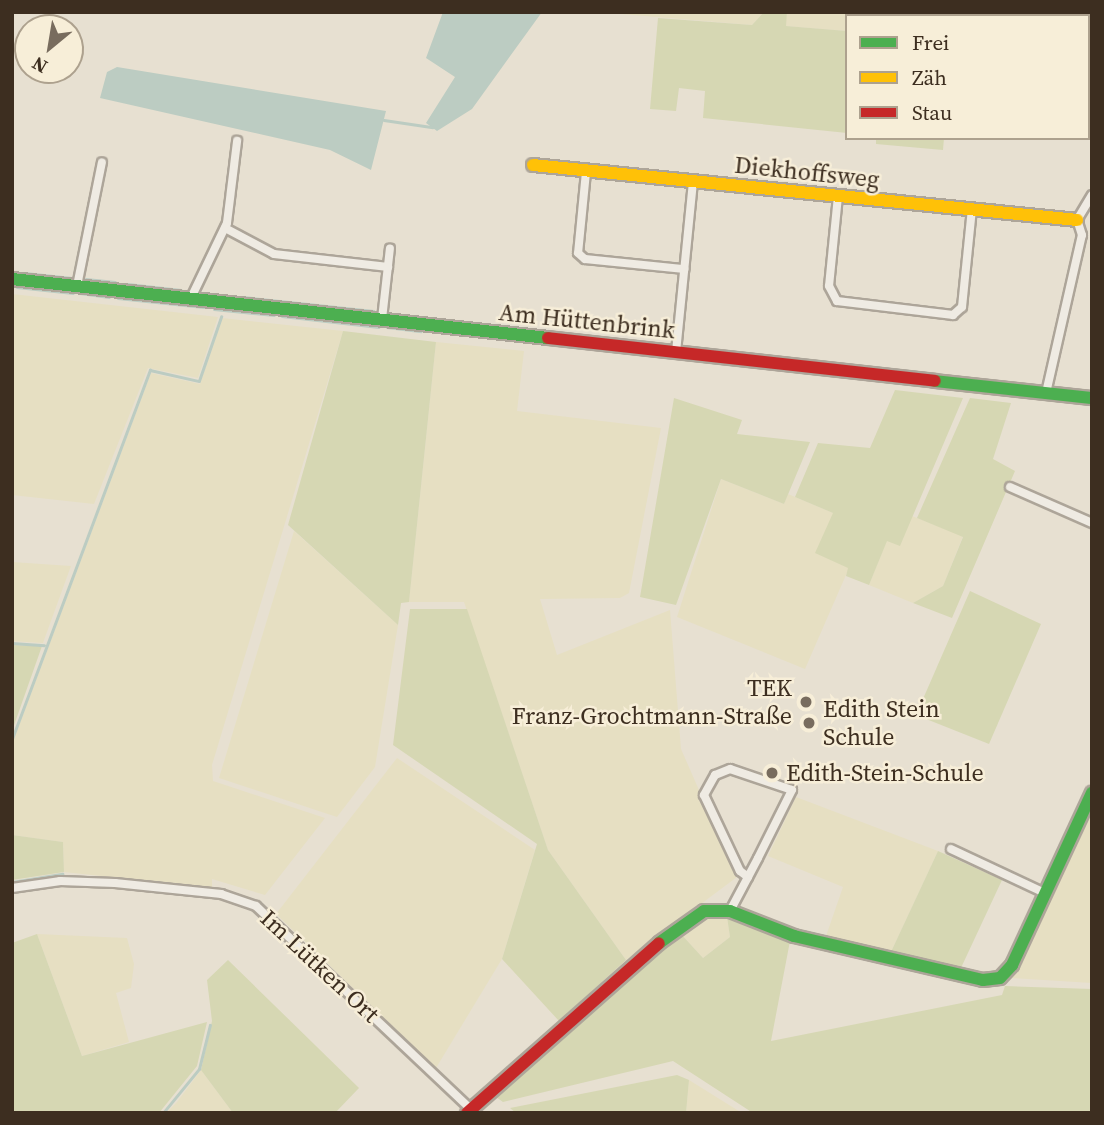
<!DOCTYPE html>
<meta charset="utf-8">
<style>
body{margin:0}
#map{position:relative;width:1104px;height:1125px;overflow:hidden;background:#e7e0d1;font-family:"Source Serif 4",serif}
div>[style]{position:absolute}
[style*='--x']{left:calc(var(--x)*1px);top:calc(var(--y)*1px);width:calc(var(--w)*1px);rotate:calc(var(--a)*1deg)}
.farmland>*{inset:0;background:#e6dfc2}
.green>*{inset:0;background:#d6d7b3}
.water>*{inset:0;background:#bcccc2}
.stream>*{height:2.5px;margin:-1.25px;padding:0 1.25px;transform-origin:1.25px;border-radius:1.25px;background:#bcccc2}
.roads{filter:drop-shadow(2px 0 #ada599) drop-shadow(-2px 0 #ada599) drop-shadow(0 2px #ada599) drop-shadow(0 -2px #ada599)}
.street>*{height:8px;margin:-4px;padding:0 4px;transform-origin:4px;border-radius:4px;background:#efebe3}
.fast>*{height:12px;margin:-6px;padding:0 6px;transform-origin:6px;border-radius:6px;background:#4caf50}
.slow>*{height:12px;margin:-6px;padding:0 6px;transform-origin:6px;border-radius:6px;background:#ffc107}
.jam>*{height:12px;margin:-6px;padding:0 6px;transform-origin:6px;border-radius:6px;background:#c62828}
.dots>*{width:19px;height:19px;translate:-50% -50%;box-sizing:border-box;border:4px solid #f7eed8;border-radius:50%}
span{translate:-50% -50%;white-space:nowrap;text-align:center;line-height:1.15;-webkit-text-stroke:5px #f7eed8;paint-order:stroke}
.street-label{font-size:24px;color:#3d2e20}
.poi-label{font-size:24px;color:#3d2e20}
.right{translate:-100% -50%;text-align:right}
.left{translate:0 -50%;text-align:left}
.frame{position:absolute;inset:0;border:14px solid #3d2e20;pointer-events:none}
.legend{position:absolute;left:845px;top:14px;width:245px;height:126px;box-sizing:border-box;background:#f7eed8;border:2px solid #ada18e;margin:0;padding:9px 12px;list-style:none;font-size:21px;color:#3d2e20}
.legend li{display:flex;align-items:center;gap:14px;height:35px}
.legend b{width:35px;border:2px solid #ada18e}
.north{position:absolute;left:14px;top:14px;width:70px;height:70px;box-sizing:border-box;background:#f7eed8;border:2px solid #ada18e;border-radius:50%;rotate:210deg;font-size:19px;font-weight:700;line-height:28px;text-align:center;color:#3d2e20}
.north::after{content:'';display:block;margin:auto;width:24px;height:32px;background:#786c5e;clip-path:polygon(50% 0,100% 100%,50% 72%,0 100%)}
</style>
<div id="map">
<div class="farmland">
<div style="clip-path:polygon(597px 12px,764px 12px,752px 25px)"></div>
<div style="clip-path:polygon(787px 12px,956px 12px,847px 16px,847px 31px,785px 26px)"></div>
<div style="clip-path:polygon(12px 294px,218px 317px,198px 378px,148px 368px,94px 504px,12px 495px)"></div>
<div style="clip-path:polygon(222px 318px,343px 331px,212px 765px,213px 781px,325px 818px,265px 895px,212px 879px,212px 888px,64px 872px,63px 842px,12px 835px,12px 744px,151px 373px,200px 384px)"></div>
<div style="clip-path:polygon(436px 342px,524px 351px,517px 411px,661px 428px,629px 593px,620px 598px,540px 599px,557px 655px,670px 610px,681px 749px,737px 877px,626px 960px,548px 850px,464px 602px,409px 602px)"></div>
<div style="clip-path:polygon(721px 479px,784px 504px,788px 494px,833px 513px,849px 568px,805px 669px,677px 617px)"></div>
<div style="clip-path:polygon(912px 516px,963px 536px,943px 586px,913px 603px,869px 585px,887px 540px,900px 545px)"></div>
<div style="clip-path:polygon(294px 531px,398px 625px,375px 767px,337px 817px,219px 778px)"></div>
<div style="clip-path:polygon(12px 562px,71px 566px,43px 643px,12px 641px)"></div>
<div style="clip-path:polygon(397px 758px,535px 850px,502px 959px,436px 1068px,276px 914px)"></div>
<div style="clip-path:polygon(796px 797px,938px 851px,890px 954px,825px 939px,843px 887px,768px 856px)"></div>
<div style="clip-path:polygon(1092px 809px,1092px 983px,1012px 978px)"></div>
<div style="clip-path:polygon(706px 916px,727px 917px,730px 937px,703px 958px,681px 934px)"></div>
<div style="clip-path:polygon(37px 934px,127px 938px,134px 964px,131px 988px,116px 993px,129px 1042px,82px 1056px)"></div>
<div style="clip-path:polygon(201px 1070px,233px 1113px,166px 1113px,177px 1102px)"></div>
<div style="clip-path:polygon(689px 1080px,742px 1113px,686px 1113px)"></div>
</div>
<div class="green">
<div style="clip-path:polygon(764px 12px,787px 12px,786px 26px,847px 31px,847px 133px,703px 118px,705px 91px,679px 88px,676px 111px,650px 109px,658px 18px,752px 25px)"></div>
<div style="clip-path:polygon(876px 138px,944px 138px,943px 150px,876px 144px)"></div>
<div style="clip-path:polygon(343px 331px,436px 342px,409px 602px,401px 603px,398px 625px,288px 525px)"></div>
<div style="clip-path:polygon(895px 390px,963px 398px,900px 546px,887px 541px,869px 585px,846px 576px,848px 568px,815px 553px,833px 513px,795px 497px,818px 443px,870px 448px)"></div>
<div style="clip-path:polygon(674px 398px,742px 420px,737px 434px,810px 442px,784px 504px,721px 479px,676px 605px,640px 597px)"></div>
<div style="clip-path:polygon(970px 398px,1011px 403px,993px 459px,1015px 471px,952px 618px,913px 603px,943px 586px,963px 537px,917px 518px)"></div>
<div style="clip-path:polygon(970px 591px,1041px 624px,989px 744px,916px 715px)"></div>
<div style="clip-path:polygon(410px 609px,467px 609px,548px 850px,626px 960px,559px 1021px,502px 959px,537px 844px,393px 745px)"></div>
<div style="clip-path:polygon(12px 645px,42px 646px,12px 731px)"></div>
<div style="clip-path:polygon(12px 835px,63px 842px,64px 872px,12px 880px)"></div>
<div style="clip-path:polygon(938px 851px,1002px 880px,960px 970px,890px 954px)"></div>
<div style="clip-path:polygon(727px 917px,790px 941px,771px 1041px,1002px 995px,1005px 986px,1092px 989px,1092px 1113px,753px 1113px,673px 1061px,503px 1102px,496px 1097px,681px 934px,703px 958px,730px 937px)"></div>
<div style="clip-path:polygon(37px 934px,82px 1056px,207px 1022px,197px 1066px,159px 1113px,12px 1113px,12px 943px)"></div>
<div style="clip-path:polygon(228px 960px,359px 1088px,335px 1113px,233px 1113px,201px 1070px,212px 1021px,207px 980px)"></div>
<div style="clip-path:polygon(677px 1075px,689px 1080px,686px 1113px,516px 1113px,510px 1108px)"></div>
</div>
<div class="water">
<div style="clip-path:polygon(443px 12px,542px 12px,472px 109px,437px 131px,426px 123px,455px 77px,426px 58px)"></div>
<div style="clip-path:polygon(117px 67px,386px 111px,371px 170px,330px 150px,100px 98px,107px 72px)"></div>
</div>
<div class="stream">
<div style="--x:384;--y:120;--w:49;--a:8.3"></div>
<div style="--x:25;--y:273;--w:47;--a:6.1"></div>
<div style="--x:86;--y:279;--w:29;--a:6"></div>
<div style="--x:128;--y:284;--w:53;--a:6.5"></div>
<div style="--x:17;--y:287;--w:56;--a:6.1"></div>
<div style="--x:80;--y:293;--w:29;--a:8"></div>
<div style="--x:243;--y:297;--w:131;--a:6.1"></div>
<div style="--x:118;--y:298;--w:86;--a:6"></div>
<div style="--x:214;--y:309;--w:60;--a:5.7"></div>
<div style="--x:282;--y:316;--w:97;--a:6.5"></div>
<div style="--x:387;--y:327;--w:34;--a:7"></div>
<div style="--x:12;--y:643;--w:32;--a:4"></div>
<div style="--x:12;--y:739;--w:394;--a:-69.5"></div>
<div style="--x:150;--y:370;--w:50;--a:12.7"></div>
<div style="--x:199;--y:381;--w:68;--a:-71"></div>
<div style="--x:12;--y:882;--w:51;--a:-9.1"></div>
<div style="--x:163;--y:1113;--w:57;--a:-50.7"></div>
<div style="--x:199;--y:1069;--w:45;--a:-76"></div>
</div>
<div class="roads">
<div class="street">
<div style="--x:586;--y:172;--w:81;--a:95.6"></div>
<div style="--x:578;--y:253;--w:9;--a:41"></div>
<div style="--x:585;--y:259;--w:100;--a:5.8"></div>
<div style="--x:838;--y:196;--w:90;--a:95.7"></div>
<div style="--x:829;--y:286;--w:17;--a:62"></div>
<div style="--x:837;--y:301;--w:117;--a:6.9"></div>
<div style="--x:953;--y:315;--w:12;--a:-42"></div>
<div style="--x:962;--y:307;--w:99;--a:-84.2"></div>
<div style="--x:225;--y:228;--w:55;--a:28"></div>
<div style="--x:274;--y:254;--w:115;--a:6.5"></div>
<div style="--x:77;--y:286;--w:126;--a:-78.6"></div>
<div style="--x:191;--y:298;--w:83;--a:-64.4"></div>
<div style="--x:227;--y:223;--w:83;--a:-83"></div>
<div style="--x:382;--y:319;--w:71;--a:-83.6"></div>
<div style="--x:676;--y:352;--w:171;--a:-84.3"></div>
<div style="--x:1046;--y:393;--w:162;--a:-77.2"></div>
<div style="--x:1082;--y:235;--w:16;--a:-108"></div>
<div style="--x:1077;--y:220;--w:29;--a:-59"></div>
<div style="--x:1010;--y:487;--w:90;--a:23.7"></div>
<div style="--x:951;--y:849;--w:104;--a:25.1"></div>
<div style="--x:12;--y:888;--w:49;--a:-8.3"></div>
<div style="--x:60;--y:881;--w:55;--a:2.1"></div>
<div style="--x:115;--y:883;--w:107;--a:5.9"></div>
<div style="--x:221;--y:894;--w:37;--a:19"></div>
<div style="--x:256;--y:906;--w:296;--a:43.4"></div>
<div style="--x:730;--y:911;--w:38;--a:-62"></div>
<div style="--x:748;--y:877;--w:21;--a:-62"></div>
<div style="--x:758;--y:858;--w:76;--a:-63.4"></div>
<div style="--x:792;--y:790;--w:65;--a:-161.3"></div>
<div style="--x:730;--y:769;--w:16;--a:158"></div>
<div style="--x:715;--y:775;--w:23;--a:119"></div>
<div style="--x:704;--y:795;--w:84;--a:64.7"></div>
<div style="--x:740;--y:871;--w:10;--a:37"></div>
</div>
<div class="fast">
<div style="--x:12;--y:279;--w:539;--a:6.28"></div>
<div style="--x:935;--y:381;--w:158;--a:6.2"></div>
<div style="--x:659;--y:943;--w:55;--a:-35.4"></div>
<div style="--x:704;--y:911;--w:26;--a:0"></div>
<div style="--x:730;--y:911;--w:69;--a:21.3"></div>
<div style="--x:794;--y:936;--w:194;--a:13.1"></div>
<div style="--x:983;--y:980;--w:17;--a:-7"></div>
<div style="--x:1000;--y:978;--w:18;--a:-47"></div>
<div style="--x:1012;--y:965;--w:190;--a:-65.1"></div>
</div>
<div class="slow">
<div style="--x:533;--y:165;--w:547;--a:5.77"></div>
</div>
<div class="jam">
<div style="--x:548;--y:338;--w:389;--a:6.3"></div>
<div style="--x:467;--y:1113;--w:256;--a:-41.5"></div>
</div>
</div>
<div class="dots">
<div style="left:806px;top:702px;background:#786c5e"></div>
<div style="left:809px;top:723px;background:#786c5e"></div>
<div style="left:772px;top:773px;background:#786c5e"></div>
</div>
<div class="street-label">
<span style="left:807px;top:172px;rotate:6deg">Diekhoffsweg</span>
<span style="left:587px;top:321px;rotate:6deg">Am Hüttenbrink</span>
<span style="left:320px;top:966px;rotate:43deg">Im Lütken Ort</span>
</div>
<div class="poi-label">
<span class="right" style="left:792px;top:702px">TEK<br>Franz-Grochtmann-Straße</span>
<span class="left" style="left:823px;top:723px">Edith Stein<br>Schule</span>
<span class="left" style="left:786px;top:773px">Edith-Stein-Schule</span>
</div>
<div class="frame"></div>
<ul class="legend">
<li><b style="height:9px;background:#4caf50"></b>Frei</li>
<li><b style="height:9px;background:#ffc107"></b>Zäh</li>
<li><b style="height:9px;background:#c62828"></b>Stau</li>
</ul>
<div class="north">N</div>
</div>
